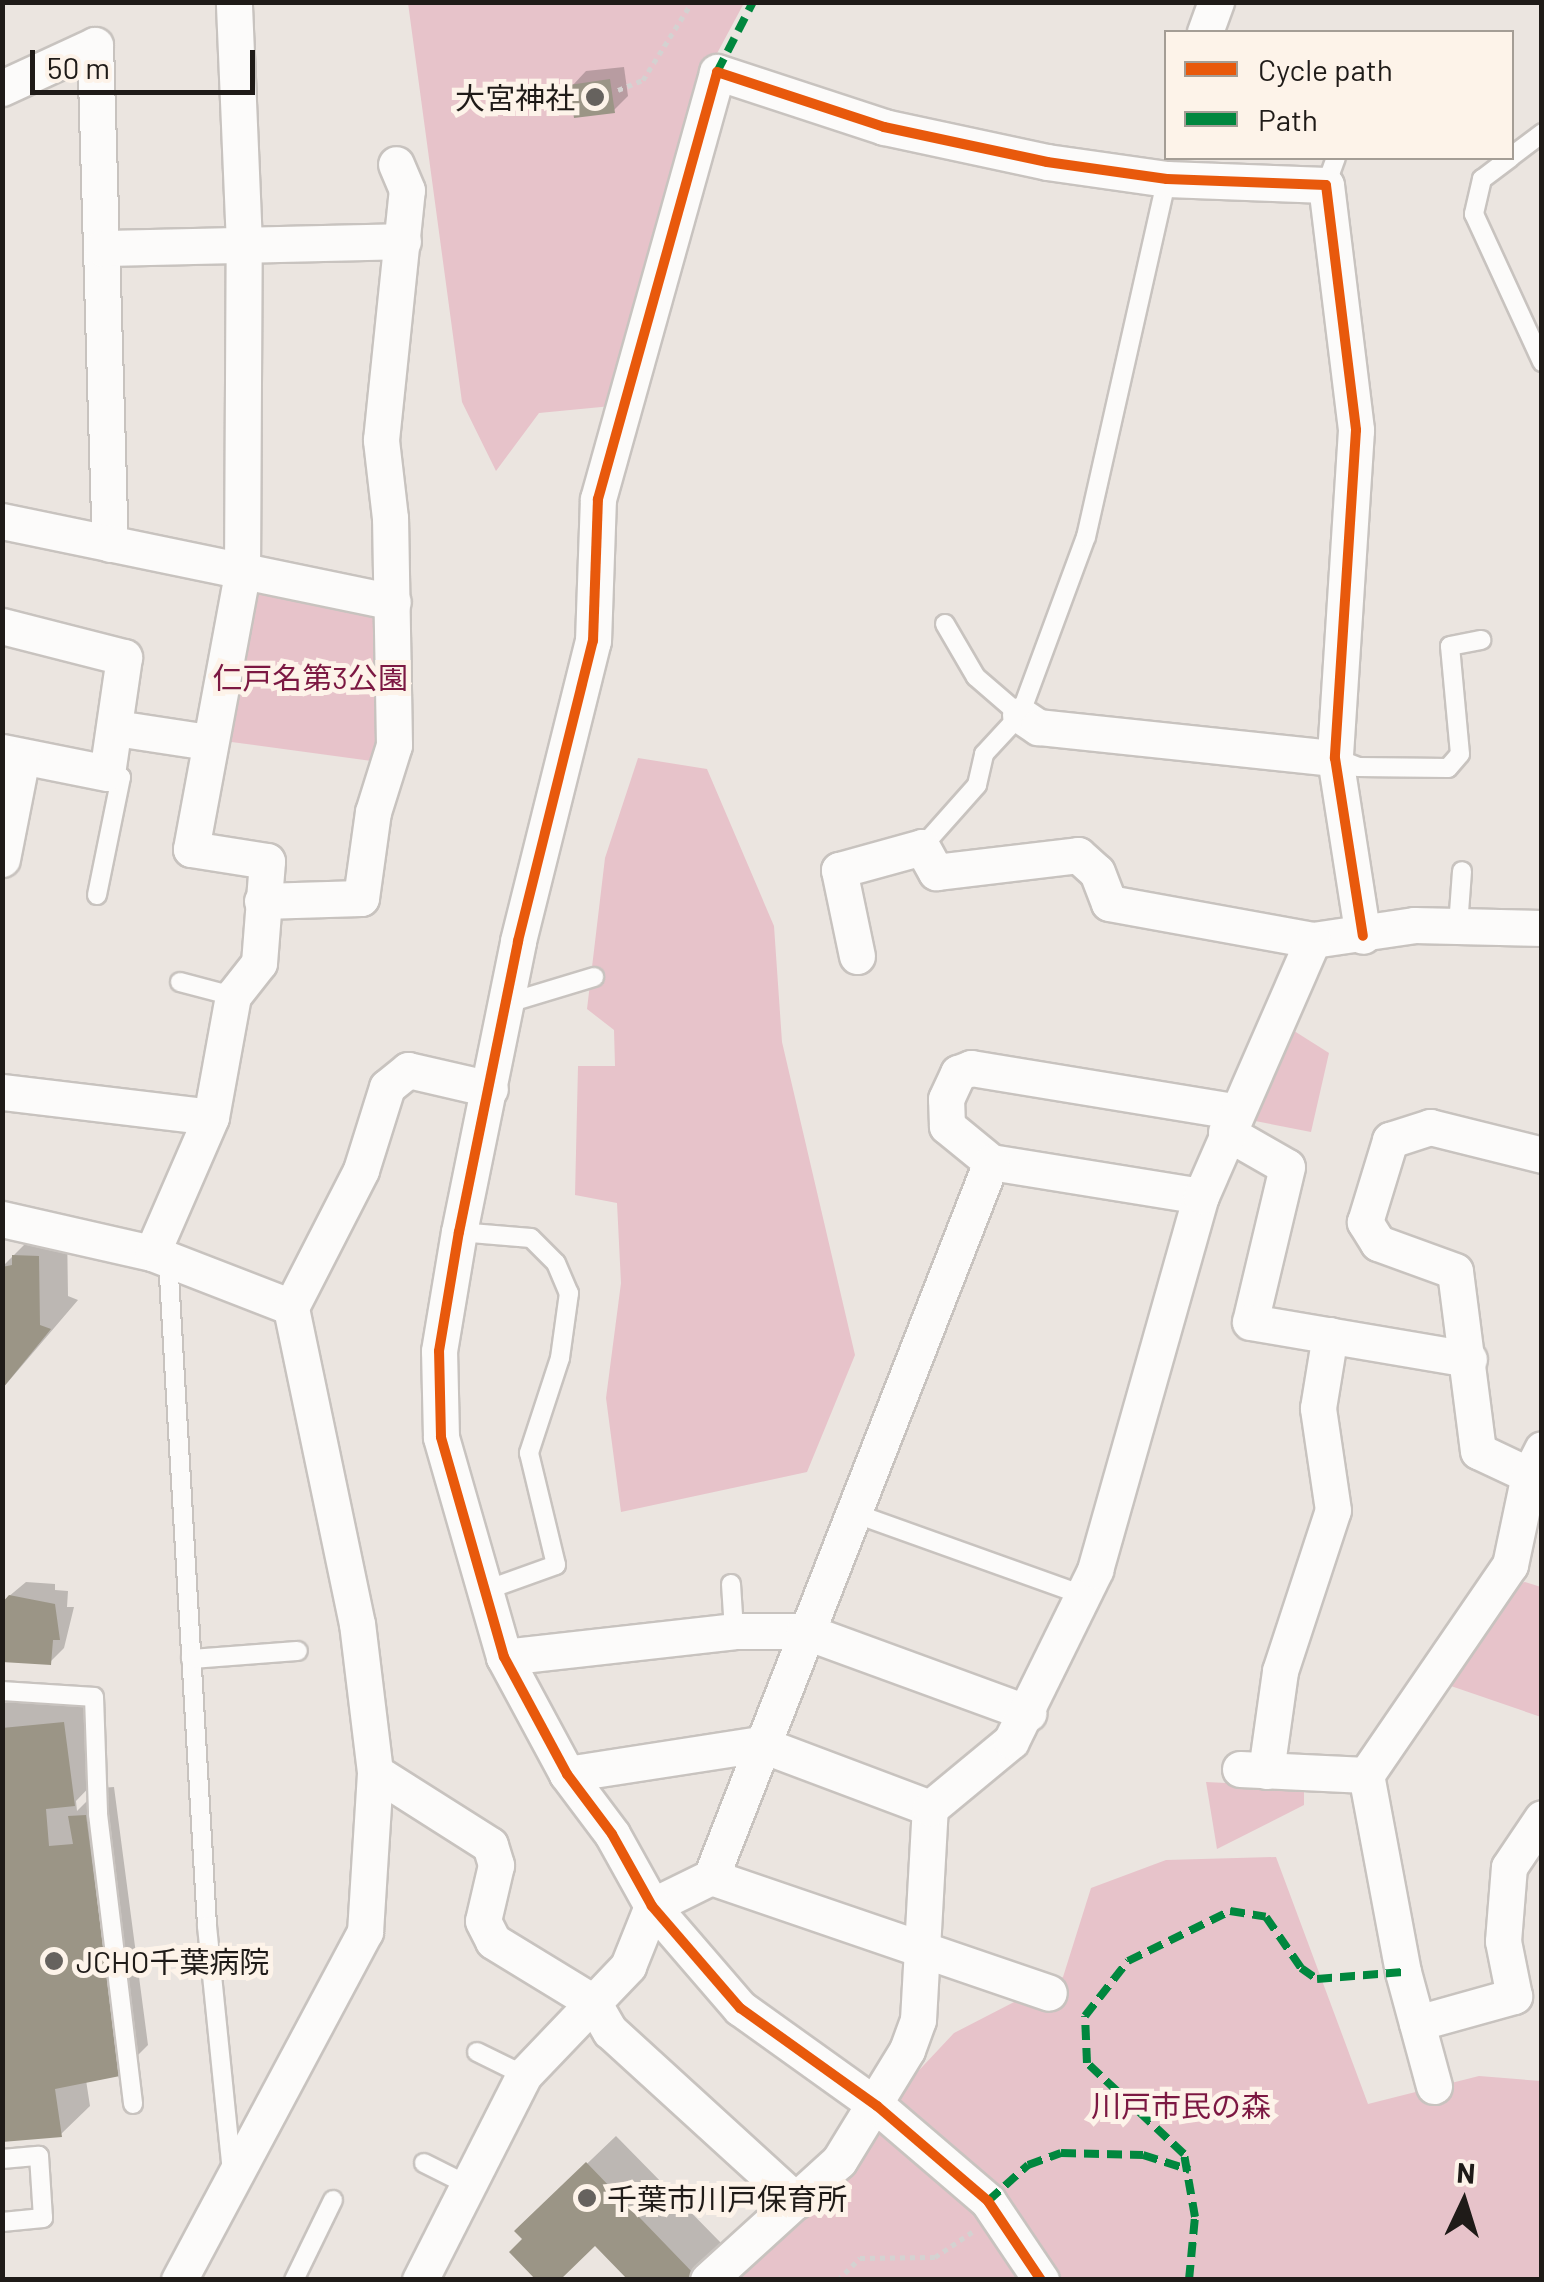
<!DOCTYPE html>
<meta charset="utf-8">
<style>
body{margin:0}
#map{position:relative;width:1544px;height:2282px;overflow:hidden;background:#ebe5e0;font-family:Barlow,"Noto Sans JP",sans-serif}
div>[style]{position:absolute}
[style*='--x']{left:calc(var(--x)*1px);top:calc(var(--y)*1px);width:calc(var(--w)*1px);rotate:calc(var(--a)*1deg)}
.green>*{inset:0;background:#e7c3ca}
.shadow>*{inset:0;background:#0003}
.building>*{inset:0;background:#9b9586}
.path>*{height:5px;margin-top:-2.5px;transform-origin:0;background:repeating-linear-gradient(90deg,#d4d2d1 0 5px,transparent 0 10px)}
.roads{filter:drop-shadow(2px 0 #c8c3bf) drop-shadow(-2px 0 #c8c3bf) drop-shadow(0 2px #c8c3bf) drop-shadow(0 -2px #c8c3bf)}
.lane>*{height:18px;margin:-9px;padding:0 9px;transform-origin:9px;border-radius:9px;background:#fcfbfa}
.street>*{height:35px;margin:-17.5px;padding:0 17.5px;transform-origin:17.5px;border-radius:17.5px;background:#fcfbfa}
.quiet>*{height:8px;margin-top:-4px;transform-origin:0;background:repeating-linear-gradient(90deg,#00873e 0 15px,transparent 0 23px)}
.cycleway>*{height:10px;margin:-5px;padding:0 5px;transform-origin:5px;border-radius:5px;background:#e8590c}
.dots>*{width:28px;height:28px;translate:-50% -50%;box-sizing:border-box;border:5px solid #fdf3e9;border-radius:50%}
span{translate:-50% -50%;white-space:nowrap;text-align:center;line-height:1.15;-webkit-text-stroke:10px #fdf3e9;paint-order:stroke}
.poi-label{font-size:30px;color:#1f1b18}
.right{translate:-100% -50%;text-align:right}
.left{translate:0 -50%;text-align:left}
.park-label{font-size:30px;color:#7c1842}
.frame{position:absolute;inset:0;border:5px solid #1f1b18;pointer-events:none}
.legend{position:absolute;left:1164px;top:30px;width:350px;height:130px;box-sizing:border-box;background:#fdf3e9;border:2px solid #a49d95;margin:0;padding:12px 18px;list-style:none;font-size:30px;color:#1f1b18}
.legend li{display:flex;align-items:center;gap:20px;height:50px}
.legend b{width:50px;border:2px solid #a49d95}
.north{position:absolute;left:1414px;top:2152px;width:100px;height:100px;-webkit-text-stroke:8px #fdf3e9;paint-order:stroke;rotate:4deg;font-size:28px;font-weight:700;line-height:40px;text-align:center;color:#1f1b18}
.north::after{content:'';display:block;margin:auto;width:35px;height:45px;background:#1f1b18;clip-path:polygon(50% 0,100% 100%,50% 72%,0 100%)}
.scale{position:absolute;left:30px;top:50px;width:225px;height:45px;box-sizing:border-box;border:5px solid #1f1b18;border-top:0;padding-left:12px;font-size:30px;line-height:35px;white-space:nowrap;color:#1f1b18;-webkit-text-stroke:8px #fdf3e9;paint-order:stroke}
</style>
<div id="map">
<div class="green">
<div style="clip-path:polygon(408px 3px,744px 3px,698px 89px,622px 405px,539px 413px,496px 471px,462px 402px)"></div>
<div style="clip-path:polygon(255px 593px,378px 618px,379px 762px,224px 741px)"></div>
<div style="clip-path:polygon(638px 758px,707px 769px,774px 926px,782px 1042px,855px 1355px,807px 1472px,621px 1512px,606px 1398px,621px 1283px,617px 1203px,575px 1195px,578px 1066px,615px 1066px,614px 1030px,587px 1009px,605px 858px)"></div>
<div style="clip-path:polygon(1291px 1029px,1329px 1053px,1311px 1132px,1245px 1119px)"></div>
<div style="clip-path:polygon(1525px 1582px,1541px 1587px,1541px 1717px,1448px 1685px,1507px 1586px)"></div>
<div style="clip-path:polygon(1206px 1782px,1304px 1787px,1304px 1805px,1217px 1849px)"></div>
<div style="clip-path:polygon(1276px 1857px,1368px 2104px,1479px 2076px,1541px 2081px,1541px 2279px,722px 2280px,954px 2033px,1063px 1977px,1091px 1888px,1166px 1860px)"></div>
</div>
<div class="shadow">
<div style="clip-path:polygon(624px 67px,628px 96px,614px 110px,572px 86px,586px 71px)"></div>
<div style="clip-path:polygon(67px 1228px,68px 1296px,78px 1300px,2px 1389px,2px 1267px,29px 1240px)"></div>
<div style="clip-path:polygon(26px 1582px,55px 1584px,55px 1590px,68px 1591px,67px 1607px,74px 1607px,64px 1648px,50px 1662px,2px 1659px,2px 1602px)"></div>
<div style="clip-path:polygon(93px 1694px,102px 1774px,76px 1801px,77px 1811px,100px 1788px,114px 1787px,148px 2045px,119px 2074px,86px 2080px,90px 2106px,61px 2134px,2px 2140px,2px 1703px)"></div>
<div style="clip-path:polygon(616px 2136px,722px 2244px,686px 2280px,595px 2242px,525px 2239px,546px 2203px)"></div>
</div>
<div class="building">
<div style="clip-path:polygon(610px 79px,615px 113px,574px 118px,569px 85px)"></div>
<div style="clip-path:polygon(12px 1255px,39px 1256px,40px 1325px,51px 1329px,2px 1389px,2px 1267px,12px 1265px)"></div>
<div style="clip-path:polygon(9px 1595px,55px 1604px,60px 1640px,53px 1640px,51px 1665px,2px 1662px,2px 1603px)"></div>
<div style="clip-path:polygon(64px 1722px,75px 1806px,46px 1809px,49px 1846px,73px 1844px,68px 1816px,86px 1815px,120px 2076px,55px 2089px,62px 2137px,2px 2142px,2px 1728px)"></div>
<div style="clip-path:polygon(586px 2162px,695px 2275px,690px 2280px,628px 2280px,595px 2246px,560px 2280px,536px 2280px,509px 2252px,522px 2239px,514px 2231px)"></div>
</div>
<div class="path">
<div style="--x:618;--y:90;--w:27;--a:-22"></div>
<div style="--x:643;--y:80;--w:92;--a:-57.9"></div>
<div style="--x:838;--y:2280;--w:31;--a:-45"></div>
<div style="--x:860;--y:2258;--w:75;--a:-0.8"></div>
<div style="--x:935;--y:2257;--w:45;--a:-34"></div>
</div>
<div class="roads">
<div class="lane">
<div style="--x:1512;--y:156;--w:38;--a:-37"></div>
<div style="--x:1510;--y:158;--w:35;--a:143"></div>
<div style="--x:1482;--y:179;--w:36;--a:103"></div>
<div style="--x:1474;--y:214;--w:163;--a:65.3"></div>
<div style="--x:1326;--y:185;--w:29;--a:-70"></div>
<div style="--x:945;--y:624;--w:61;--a:59.7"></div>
<div style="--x:976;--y:677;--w:58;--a:40.8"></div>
<div style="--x:1335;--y:758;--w:25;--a:21"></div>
<div style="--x:1358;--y:767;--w:90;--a:0.6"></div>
<div style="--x:1448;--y:768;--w:18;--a:-49"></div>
<div style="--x:1460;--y:754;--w:108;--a:-95.3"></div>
<div style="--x:1450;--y:646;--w:32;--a:-11"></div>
<div style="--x:922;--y:847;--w:83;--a:-48.4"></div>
<div style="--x:977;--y:785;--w:32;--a:-77"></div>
<div style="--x:984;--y:754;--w:53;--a:-47.3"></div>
<div style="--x:1020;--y:715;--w:190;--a:-69.7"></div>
<div style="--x:1086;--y:537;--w:367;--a:-77.3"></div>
<div style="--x:97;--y:895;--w:120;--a:-78.5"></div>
<div style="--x:121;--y:777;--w:14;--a:-163"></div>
<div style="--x:1458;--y:926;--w:55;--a:-85.8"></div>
<div style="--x:180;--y:982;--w:55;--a:14.8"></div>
<div style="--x:508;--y:1003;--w:90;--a:-16.8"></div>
<div style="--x:459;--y:1232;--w:72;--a:4.8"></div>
<div style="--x:531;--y:1238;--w:35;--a:45"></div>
<div style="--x:556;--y:1263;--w:33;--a:67"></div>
<div style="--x:569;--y:1293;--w:66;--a:97.9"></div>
<div style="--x:560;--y:1358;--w:100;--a:108.1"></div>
<div style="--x:529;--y:1453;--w:115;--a:76.4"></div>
<div style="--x:556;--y:1565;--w:71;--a:160.3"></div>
<div style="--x:168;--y:1259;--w:668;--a:86.65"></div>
<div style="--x:207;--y:1926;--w:246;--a:84.2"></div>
<div style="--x:851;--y:1512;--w:246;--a:19.7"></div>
<div style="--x:731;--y:1584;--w:47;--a:86.3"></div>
<div style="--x:191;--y:1659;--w:107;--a:-4.3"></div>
<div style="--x:2;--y:1691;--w:92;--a:3.7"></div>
<div style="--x:94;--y:1697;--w:117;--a:88"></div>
<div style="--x:98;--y:1814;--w:292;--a:83.1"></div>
<div style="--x:477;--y:2052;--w:52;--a:26.1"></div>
<div style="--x:2;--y:2159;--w:37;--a:-5"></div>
<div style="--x:39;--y:2156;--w:62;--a:86.3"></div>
<div style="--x:43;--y:2218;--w:41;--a:174.4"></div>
<div style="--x:424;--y:2163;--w:45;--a:26.6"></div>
<div style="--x:294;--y:2280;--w:89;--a:-64"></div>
</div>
<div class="street">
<div style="--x:1205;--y:32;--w:32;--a:-70"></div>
<div style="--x:2;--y:88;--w:102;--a:-24.8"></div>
<div style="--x:95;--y:45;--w:499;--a:88.3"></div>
<div style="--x:102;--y:248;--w:301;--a:-1.3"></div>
<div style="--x:2;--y:521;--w:399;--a:11.7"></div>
<div style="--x:2;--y:626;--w:126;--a:14.3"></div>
<div style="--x:124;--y:657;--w:117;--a:98.3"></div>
<div style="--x:107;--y:773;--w:107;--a:-168.7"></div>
<div style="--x:1020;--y:715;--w:22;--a:34"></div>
<div style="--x:1038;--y:727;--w:299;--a:6"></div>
<div style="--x:116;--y:728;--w:93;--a:8.7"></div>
<div style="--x:2;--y:859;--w:104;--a:-78.9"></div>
<div style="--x:262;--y:901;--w:99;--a:-1.7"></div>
<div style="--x:361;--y:898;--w:87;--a:-82.1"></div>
<div style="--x:373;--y:812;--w:70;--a:-72.6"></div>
<div style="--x:394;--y:745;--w:227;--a:-91"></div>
<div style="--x:390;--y:518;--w:79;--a:-96.6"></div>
<div style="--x:381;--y:440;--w:251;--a:-84.1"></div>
<div style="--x:407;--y:190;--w:28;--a:-113"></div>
<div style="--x:857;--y:956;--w:88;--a:-101.8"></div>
<div style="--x:839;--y:870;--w:86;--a:-15.5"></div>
<div style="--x:922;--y:847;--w:29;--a:61"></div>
<div style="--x:936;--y:872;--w:143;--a:-6.8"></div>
<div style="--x:1078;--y:855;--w:25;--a:42"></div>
<div style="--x:1097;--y:872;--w:33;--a:69"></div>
<div style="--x:1109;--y:903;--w:207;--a:10.3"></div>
<div style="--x:1313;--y:940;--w:102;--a:-8.4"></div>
<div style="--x:1414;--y:925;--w:128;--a:1.3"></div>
<div style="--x:2;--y:1092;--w:210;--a:6.8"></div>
<div style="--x:1226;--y:1132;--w:70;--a:29.8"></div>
<div style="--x:1287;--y:1167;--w:159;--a:103.4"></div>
<div style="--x:1250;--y:1322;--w:222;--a:9.6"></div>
<div style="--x:1201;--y:1196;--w:213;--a:-170.8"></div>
<div style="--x:991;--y:1162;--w:57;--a:-140.7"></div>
<div style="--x:947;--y:1126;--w:27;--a:-92"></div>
<div style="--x:946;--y:1099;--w:29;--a:-65"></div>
<div style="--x:958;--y:1073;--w:14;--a:-21"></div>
<div style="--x:971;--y:1068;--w:267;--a:9.3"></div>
<div style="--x:2;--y:1219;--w:154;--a:12.8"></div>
<div style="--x:152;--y:1253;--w:149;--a:21.2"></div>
<div style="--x:152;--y:1253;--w:148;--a:-66.5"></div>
<div style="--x:211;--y:1117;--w:123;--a:-79.7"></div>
<div style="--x:233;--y:996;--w:42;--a:-51.8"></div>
<div style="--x:259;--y:963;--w:102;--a:-85.5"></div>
<div style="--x:267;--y:861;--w:77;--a:-171"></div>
<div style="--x:191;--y:849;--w:280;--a:-79.5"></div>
<div style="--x:242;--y:574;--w:330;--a:-89.7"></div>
<div style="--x:244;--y:244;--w:242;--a:-92.4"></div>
<div style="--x:1529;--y:1475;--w:56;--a:-154.8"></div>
<div style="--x:1478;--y:1451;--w:181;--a:-97.3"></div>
<div style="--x:1455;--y:1271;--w:82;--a:-160"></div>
<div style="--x:1378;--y:1243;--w:25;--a:-122"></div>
<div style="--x:1365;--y:1222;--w:86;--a:-73"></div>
<div style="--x:1390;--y:1140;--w:42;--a:-18"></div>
<div style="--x:1430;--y:1127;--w:115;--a:14"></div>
<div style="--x:504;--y:1657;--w:231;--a:-6.4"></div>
<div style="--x:734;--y:1631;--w:70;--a:0"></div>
<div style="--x:804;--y:1631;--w:239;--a:20.1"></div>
<div style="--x:1240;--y:1769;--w:126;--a:2.7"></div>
<div style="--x:1266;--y:1771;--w:101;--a:-82"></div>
<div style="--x:1280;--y:1671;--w:169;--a:-71.8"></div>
<div style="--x:1333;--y:1510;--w:103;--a:-98.4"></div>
<div style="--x:1318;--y:1408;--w:74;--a:-80.7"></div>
<div style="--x:375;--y:1772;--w:136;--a:32.4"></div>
<div style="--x:490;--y:1845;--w:21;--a:73"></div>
<div style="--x:496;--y:1865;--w:57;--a:103.1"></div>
<div style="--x:483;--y:1921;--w:22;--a:63"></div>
<div style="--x:493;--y:1941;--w:117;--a:31.4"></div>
<div style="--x:593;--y:2002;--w:34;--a:60"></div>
<div style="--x:610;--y:2031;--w:252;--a:42.4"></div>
<div style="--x:567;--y:1774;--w:195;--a:-8.8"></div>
<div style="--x:760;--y:1744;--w:182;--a:20.6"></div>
<div style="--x:711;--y:1877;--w:768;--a:-68.61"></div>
<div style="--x:1417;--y:2023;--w:101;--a:-15.6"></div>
<div style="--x:1514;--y:1996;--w:56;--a:-101.3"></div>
<div style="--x:1503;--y:1941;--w:74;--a:-85.4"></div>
<div style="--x:1509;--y:1867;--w:59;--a:-56"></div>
<div style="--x:1434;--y:2086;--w:118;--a:-105.2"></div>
<div style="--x:1403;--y:1972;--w:200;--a:-100.6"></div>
<div style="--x:1366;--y:1775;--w:255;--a:-55.6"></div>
<div style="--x:1510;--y:1565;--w:92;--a:-78.1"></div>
<div style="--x:1529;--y:1475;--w:29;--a:-63"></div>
<div style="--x:179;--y:2280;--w:395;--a:-61.9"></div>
<div style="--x:365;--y:1932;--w:160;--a:-86.4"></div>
<div style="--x:375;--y:1772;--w:149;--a:-96.9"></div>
<div style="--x:357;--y:1624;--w:324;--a:-101.8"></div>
<div style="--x:291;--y:1307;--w:154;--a:-62.9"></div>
<div style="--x:361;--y:1170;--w:87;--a:-72.6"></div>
<div style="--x:387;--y:1087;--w:27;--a:-39"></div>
<div style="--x:408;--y:1070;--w:84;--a:13"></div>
<div style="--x:420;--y:2280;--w:230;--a:-63.1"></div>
<div style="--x:524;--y:2075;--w:151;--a:-46.3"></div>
<div style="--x:628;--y:1966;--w:65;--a:-68.2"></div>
<div style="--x:652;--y:1906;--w:66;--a:-26.2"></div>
<div style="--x:711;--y:1877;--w:357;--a:18.9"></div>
<div style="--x:708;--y:2280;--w:177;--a:-42.3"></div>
<div style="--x:839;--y:2161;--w:130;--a:-58.5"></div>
<div style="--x:907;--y:2050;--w:32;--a:-70"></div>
<div style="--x:918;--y:2020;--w:212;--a:-86.8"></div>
<div style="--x:930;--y:1808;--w:105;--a:-39.6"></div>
<div style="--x:1011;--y:1741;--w:191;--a:-63.8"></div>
<div style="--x:1095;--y:1570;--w:389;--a:-74.2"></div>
<div style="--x:1201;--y:1196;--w:279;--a:-66.4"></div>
<div style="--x:1041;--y:2280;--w:95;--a:-123.9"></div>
<div style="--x:988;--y:2201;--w:146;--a:-139.4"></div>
<div style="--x:877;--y:2106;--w:168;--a:-144.4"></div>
<div style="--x:740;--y:2008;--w:135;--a:-130.8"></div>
<div style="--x:652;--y:1906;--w:82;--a:-119.1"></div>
<div style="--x:612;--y:1834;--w:75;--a:-126.9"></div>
<div style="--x:567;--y:1774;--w:133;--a:-118.3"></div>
<div style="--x:504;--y:1657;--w:229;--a:-106"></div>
<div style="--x:441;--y:1437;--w:86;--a:-91.3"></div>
<div style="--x:439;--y:1351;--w:121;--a:-80.5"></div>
<div style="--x:459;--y:1232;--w:297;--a:-78.5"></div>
<div style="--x:518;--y:941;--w:309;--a:-76"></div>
<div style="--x:593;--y:641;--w:142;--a:-88"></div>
<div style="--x:598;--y:499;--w:443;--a:-74.4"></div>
<div style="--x:717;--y:72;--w:176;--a:18.2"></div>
<div style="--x:884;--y:127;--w:167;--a:12.1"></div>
<div style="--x:1047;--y:162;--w:121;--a:8.1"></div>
<div style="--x:1167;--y:179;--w:159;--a:2.2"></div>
<div style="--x:1326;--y:185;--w:247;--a:83"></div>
<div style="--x:1356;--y:430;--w:329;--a:93.7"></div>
<div style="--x:1335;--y:758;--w:180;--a:81.1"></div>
</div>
</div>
<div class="quiet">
<div style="--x:717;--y:72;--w:79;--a:-62.8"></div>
<div style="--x:988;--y:2201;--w:54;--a:-42"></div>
<div style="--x:1028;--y:2165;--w:35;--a:-20"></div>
<div style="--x:1061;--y:2153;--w:82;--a:1.4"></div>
<div style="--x:1143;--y:2155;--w:49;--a:17.7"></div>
<div style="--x:1189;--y:2280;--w:63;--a:-84.6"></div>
<div style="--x:1195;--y:2217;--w:64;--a:-99.9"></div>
<div style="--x:1184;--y:2154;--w:133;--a:-136.8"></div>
<div style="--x:1087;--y:2063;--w:47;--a:-92.4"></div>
<div style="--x:1085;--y:2016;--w:70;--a:-52"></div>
<div style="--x:1128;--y:1961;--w:114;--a:-26.1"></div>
<div style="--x:1230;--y:1911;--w:36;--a:9"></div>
<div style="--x:1266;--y:1917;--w:62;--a:55.5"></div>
<div style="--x:1301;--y:1968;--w:19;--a:35"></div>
<div style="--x:1317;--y:1979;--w:86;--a:-4.7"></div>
</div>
<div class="cycleway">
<div style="--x:1041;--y:2280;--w:95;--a:-123.9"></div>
<div style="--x:988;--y:2201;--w:146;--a:-139.4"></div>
<div style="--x:877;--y:2106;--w:168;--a:-144.4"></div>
<div style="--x:740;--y:2008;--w:135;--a:-130.8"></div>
<div style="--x:652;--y:1906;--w:82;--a:-119.1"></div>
<div style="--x:612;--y:1834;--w:75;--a:-126.9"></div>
<div style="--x:567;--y:1774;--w:133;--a:-118.3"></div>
<div style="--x:504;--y:1657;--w:229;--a:-106"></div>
<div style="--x:441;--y:1437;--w:86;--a:-91.3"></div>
<div style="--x:439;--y:1351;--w:121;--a:-80.5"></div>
<div style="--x:459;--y:1232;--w:297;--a:-78.5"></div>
<div style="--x:518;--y:941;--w:309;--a:-76"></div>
<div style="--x:593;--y:641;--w:142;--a:-88"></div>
<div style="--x:598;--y:499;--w:443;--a:-74.4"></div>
<div style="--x:717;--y:72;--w:176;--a:18.2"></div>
<div style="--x:884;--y:127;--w:167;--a:12.1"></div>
<div style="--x:1047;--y:162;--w:121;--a:8.1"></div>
<div style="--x:1167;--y:179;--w:159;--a:2.2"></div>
<div style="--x:1326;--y:185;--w:247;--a:83"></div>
<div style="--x:1356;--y:430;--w:329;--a:93.7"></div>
<div style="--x:1335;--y:758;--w:180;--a:81.1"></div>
</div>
<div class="dots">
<div style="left:595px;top:97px;background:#66625e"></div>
<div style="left:54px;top:1961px;background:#66625e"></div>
<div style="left:587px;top:2198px;background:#66625e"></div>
</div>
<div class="poi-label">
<span class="right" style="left:575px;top:97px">大宮神社</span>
<span class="left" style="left:76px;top:1961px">JCHO千葉病院</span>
<span class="left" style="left:607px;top:2198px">千葉市川戸保育所</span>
</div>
<div class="park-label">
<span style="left:310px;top:677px">仁戸名第3公園</span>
<span style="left:1181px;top:2105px">川戸市民の森</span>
</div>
<div class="frame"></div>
<ul class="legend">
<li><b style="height:12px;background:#e8590c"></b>Cycle path</li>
<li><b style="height:12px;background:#00873e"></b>Path</li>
</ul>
<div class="north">N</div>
<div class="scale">50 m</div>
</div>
